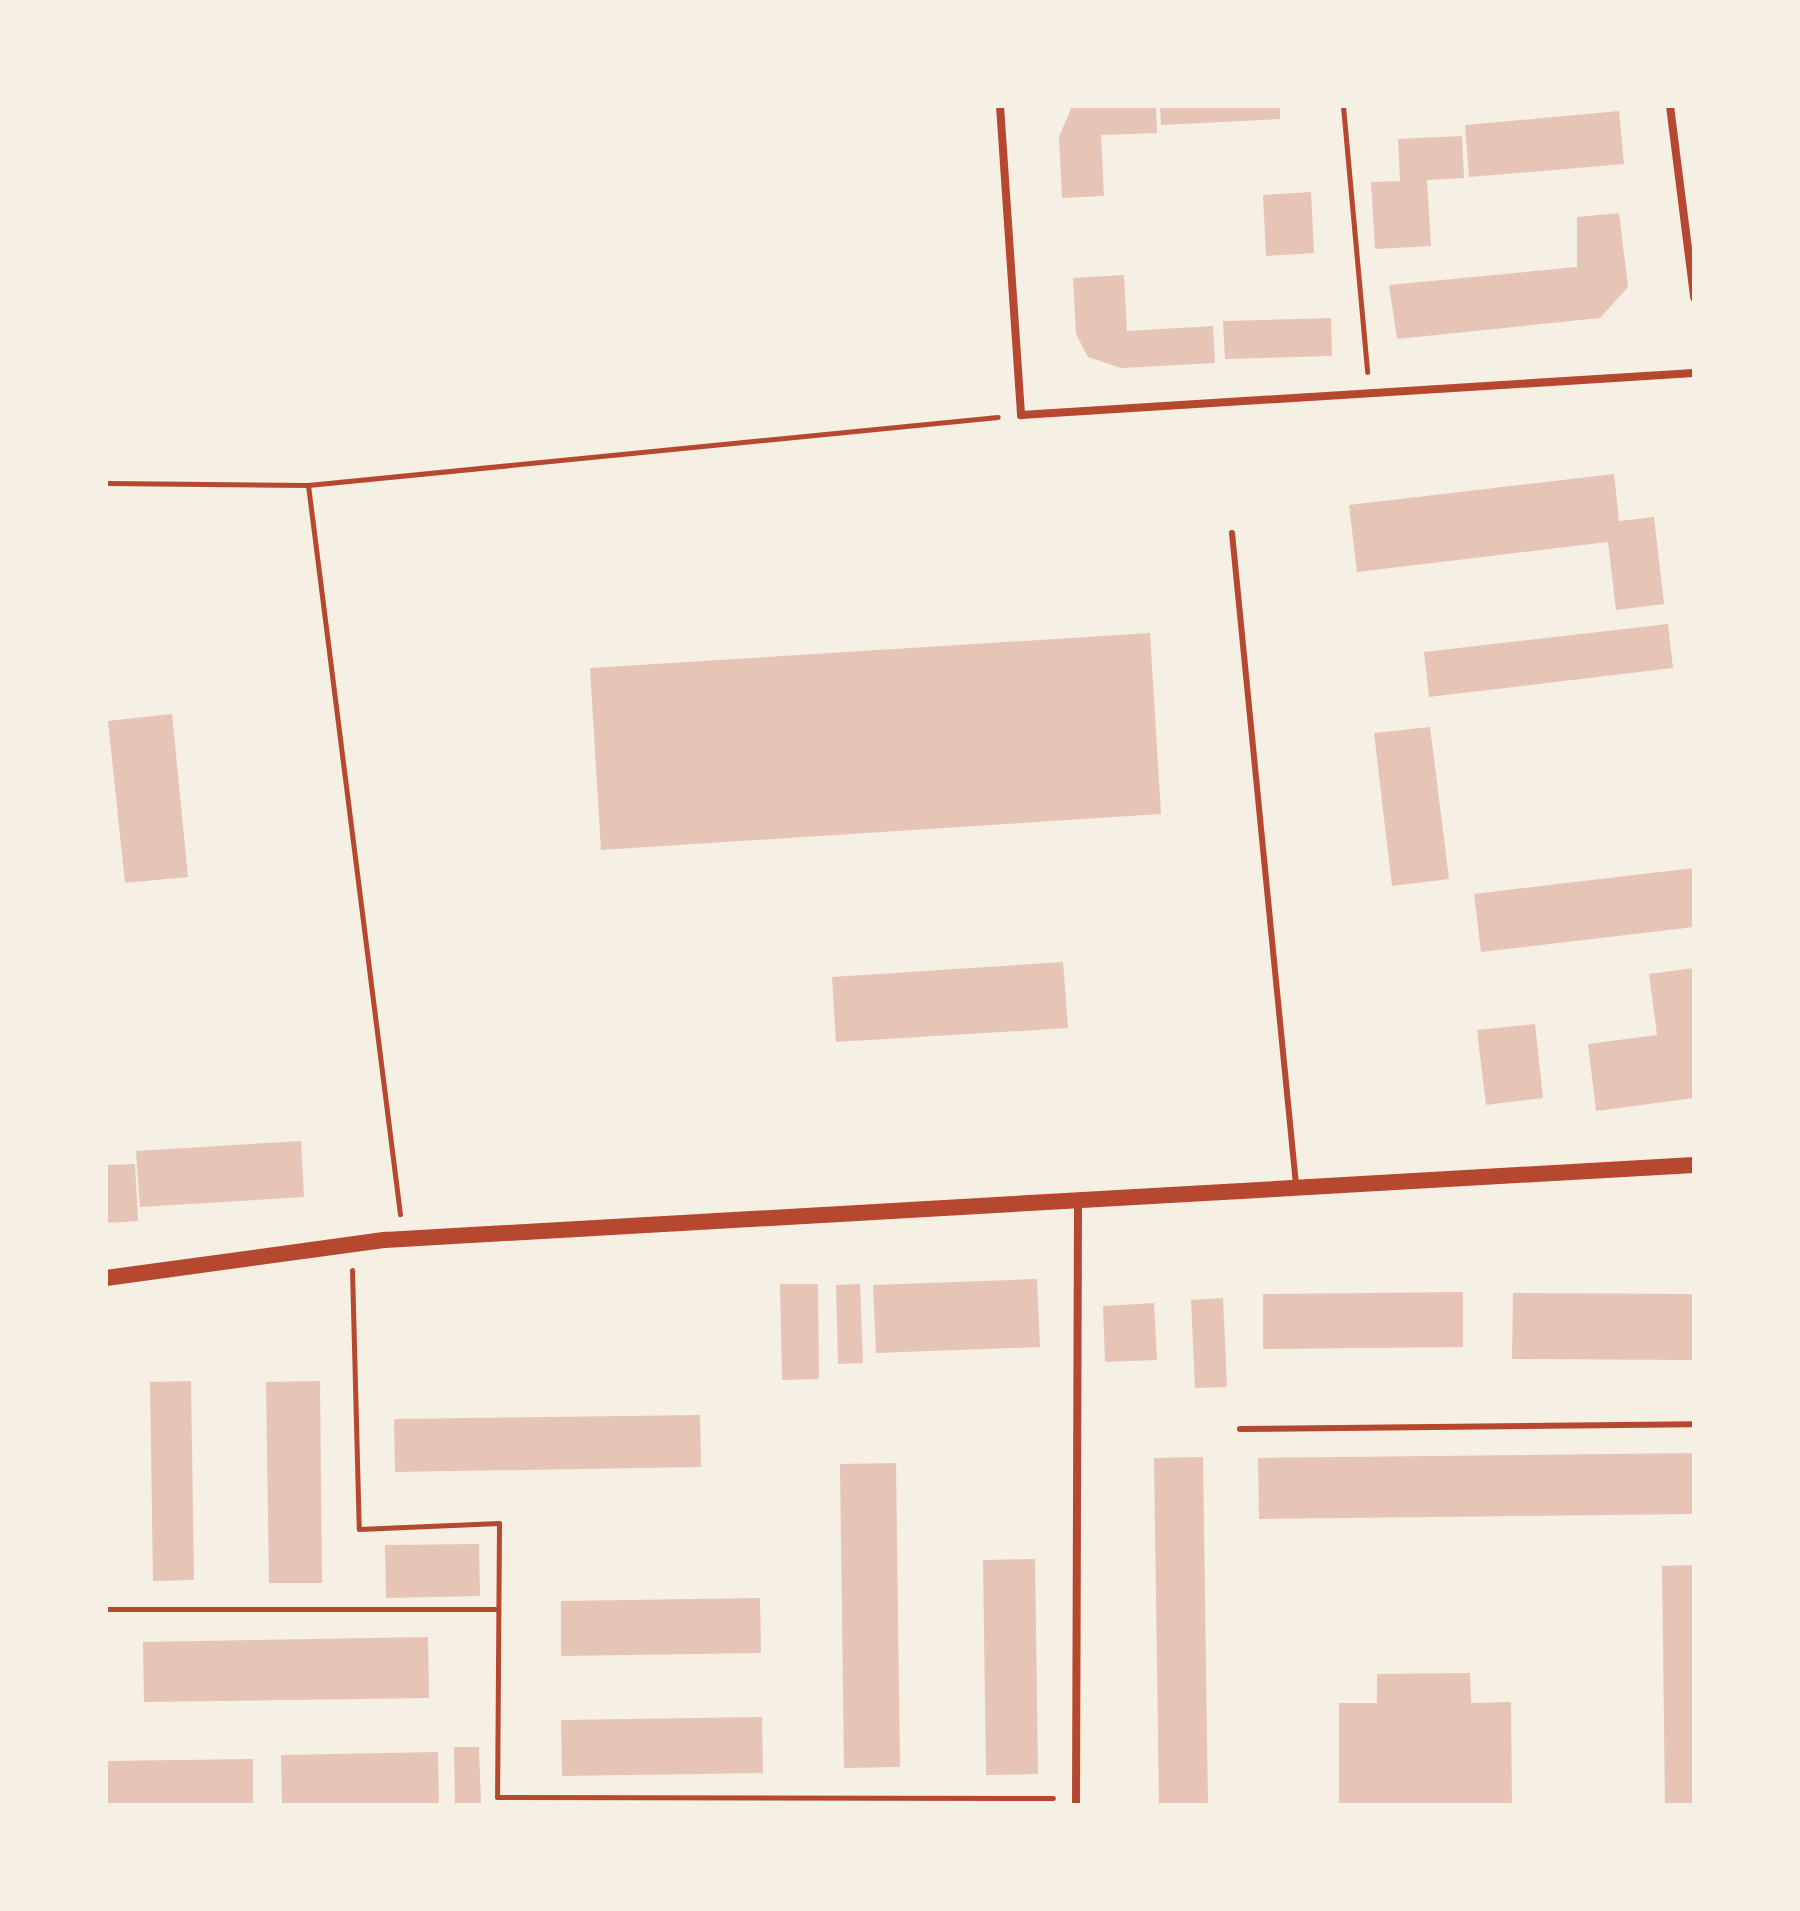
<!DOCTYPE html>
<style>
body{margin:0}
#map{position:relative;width:1800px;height:1911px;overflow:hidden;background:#f6efe4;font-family:Signika,sans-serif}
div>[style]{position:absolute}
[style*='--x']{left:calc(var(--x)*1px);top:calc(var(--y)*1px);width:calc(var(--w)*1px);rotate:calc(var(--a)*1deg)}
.building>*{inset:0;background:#e6c5b7}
.path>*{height:5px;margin:-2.5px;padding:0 2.5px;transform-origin:2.5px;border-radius:2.5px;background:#b5482f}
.service>*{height:6px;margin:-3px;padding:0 3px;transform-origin:3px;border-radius:3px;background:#b5482f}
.minor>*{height:8px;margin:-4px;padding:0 4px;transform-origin:4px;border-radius:4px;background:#b5482f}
.secondary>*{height:16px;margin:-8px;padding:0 8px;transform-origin:8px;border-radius:8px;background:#b5482f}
span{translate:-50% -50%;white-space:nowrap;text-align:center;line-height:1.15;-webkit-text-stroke:8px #f6efe4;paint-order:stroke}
.frame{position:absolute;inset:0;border:108px solid #f6efe4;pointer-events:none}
</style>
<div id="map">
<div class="building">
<div style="clip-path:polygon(1072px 106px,1156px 106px,1157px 133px,1101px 135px,1104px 196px,1062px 198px,1059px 137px)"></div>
<div style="clip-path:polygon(1160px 106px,1280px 106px,1280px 119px,1161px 125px)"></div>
<div style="clip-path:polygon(1619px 111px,1624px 164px,1469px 177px,1465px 125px)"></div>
<div style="clip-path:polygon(1462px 136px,1464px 178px,1427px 180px,1431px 246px,1375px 249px,1371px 182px,1400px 181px,1398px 139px)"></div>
<div style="clip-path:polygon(1311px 192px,1314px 253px,1266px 256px,1263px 195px)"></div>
<div style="clip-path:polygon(1619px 213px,1628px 287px,1600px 318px,1397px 339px,1389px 285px,1577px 267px,1577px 217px)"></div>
<div style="clip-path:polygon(1124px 275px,1127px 331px,1213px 326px,1215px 363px,1121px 368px,1088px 357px,1076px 334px,1073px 278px)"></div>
<div style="clip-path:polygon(1331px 318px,1332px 356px,1225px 359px,1223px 321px)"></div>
<div style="clip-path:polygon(1614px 474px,1619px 521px,1654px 517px,1664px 604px,1616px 610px,1608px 542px,1357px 572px,1349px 505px)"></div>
<div style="clip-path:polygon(1668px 624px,1673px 668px,1429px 697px,1424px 652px)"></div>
<div style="clip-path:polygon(1150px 633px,1161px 814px,601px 850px,590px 668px)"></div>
<div style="clip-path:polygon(172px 714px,188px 877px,125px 883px,108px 721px)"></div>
<div style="clip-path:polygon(1430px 727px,1449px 879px,1392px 886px,1374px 733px)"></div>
<div style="clip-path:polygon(1694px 868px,1694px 927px,1481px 952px,1474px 894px)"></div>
<div style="clip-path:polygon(1063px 962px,1068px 1028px,836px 1042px,832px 977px)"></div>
<div style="clip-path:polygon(1694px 968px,1694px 1098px,1596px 1111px,1588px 1044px,1657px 1035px,1649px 974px)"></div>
<div style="clip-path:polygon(1535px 1024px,1543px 1098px,1486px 1105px,1477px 1030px)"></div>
<div style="clip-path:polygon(301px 1141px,304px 1197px,140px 1207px,136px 1151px)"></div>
<div style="clip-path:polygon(135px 1164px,138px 1221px,106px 1223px,106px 1165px)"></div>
<div style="clip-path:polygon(1037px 1279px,1040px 1347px,876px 1353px,873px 1285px)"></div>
<div style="clip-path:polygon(780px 1284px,818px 1284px,819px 1379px,782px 1380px)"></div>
<div style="clip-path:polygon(860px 1284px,863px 1363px,838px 1364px,836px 1285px)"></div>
<div style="clip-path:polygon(1463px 1292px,1463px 1347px,1263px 1349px,1263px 1294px)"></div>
<div style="clip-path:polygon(1513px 1293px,1692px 1294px,1692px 1360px,1512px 1359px)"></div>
<div style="clip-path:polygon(1223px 1298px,1227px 1387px,1195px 1388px,1191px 1300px)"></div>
<div style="clip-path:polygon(1154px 1303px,1157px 1360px,1105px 1362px,1103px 1306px)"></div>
<div style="clip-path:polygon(191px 1381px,194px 1580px,153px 1581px,150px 1382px)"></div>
<div style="clip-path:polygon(320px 1381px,322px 1583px,269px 1583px,266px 1382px)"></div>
<div style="clip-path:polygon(700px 1415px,701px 1467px,395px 1472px,394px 1419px)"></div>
<div style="clip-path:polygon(1694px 1453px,1694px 1514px,1259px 1519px,1258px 1458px)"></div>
<div style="clip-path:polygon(1203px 1457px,1208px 1805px,1159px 1805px,1154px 1458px)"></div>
<div style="clip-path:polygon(896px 1463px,900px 1767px,844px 1768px,840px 1464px)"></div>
<div style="clip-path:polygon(479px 1544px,480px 1596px,386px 1598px,385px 1545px)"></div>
<div style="clip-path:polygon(1035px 1559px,1038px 1774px,986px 1775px,983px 1560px)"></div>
<div style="clip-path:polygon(1694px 1565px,1694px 1805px,1665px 1805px,1662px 1566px)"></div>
<div style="clip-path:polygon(760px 1598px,761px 1653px,561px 1656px,561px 1601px)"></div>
<div style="clip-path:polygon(428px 1637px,429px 1698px,144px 1702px,143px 1642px)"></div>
<div style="clip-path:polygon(1470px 1673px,1471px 1703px,1511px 1702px,1512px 1805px,1339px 1805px,1339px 1703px,1377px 1703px,1377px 1674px)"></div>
<div style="clip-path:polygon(762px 1717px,763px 1773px,562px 1776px,561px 1720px)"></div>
<div style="clip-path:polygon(454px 1747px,479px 1747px,481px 1805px,455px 1805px)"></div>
<div style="clip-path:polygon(438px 1752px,439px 1805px,282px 1805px,281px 1755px)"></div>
<div style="clip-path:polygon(253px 1759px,253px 1805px,106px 1805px,106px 1761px)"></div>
</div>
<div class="path">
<div style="--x:1343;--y:106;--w:267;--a:84.8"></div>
<div style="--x:106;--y:483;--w:202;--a:0.6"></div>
<div style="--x:308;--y:485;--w:693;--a:-5.63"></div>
<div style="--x:308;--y:485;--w:735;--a:82.81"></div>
<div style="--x:352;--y:1270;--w:259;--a:88.5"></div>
<div style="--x:359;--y:1529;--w:140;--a:-2.5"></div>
<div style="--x:499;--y:1523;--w:274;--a:90.4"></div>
<div style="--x:497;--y:1797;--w:556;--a:0.1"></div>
<div style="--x:106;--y:1609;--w:392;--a:0"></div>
</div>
<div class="service">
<div style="--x:1232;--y:533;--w:654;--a:84.39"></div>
<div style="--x:1240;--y:1429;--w:454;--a:-0.6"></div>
</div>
<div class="minor">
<div style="--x:1000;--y:106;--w:310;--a:86.1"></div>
<div style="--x:1021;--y:415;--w:674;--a:-3.57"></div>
<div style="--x:1670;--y:106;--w:193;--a:82.8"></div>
<div style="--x:1076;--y:1805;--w:605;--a:-89.81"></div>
</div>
<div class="secondary">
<div style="--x:106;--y:1278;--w:282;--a:-7.8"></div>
<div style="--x:385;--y:1240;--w:1311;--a:-3.28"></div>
</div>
<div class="frame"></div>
</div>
